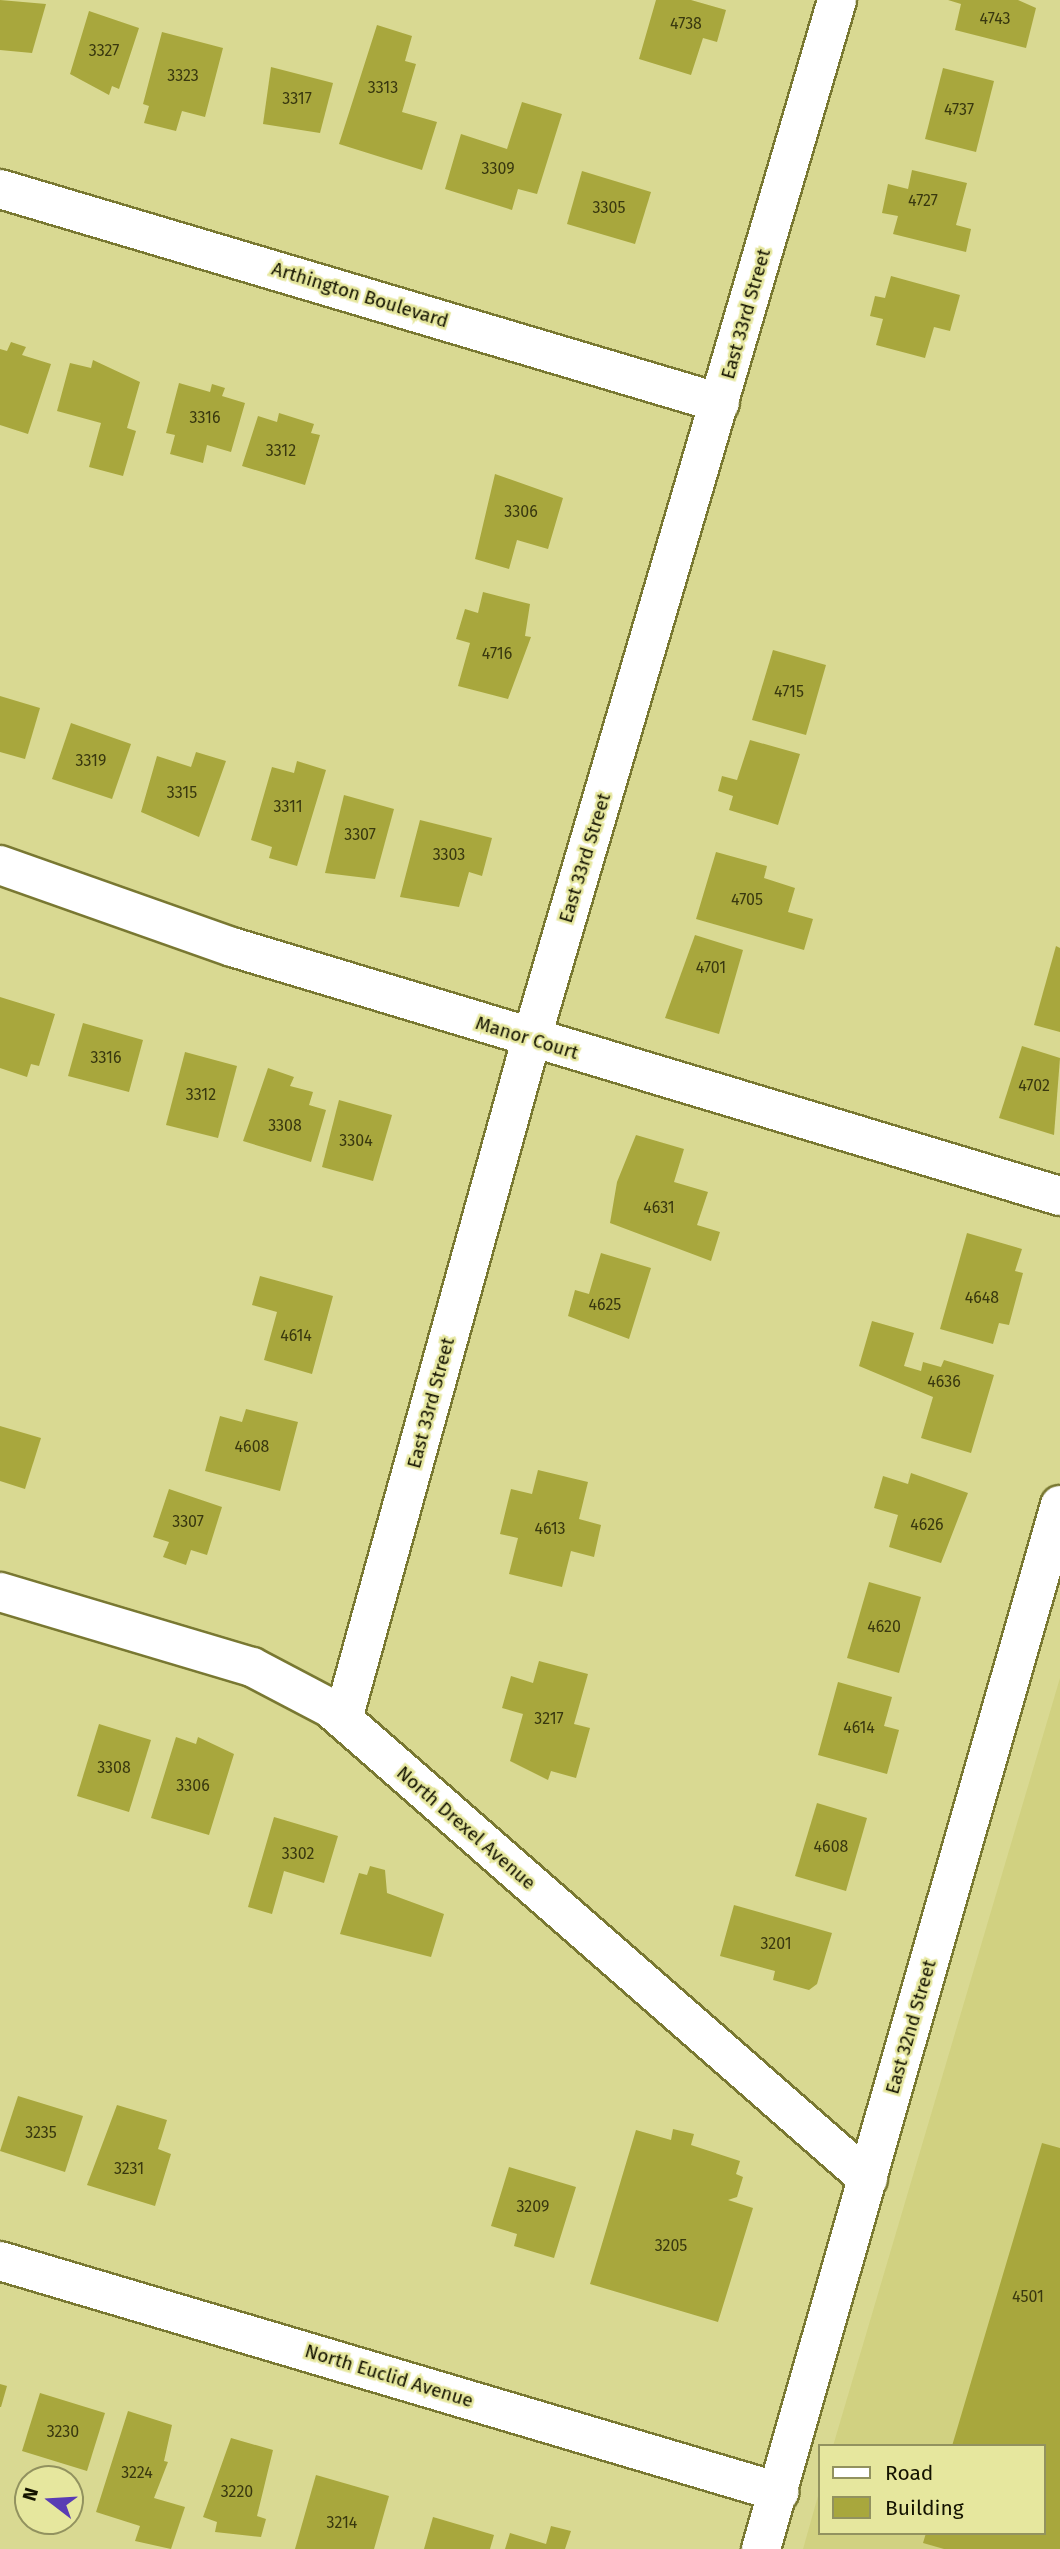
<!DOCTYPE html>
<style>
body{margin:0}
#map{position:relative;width:1060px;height:2549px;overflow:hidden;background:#d9d992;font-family:"Fira Sans",sans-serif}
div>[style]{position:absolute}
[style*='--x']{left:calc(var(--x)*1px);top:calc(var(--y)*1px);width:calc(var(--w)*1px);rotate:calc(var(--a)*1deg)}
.built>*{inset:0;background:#d1d181}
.building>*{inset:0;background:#a8a73d}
.roads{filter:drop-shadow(2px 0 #797832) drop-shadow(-2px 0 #797832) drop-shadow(0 2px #797832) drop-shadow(0 -2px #797832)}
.street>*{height:38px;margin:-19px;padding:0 19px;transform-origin:19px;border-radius:19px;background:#fff}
span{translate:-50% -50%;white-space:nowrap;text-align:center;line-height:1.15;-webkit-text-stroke:5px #e6e79e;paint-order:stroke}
.number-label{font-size:16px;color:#39380f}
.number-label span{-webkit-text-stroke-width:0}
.street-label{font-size:19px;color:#141300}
.legend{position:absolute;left:818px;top:2444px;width:228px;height:91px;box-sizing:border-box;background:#e6e79e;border:2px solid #92925f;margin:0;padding:9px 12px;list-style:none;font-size:21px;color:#141300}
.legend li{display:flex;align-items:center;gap:14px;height:35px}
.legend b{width:35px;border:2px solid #92925f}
.north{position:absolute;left:14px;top:2465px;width:70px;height:70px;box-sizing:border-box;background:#e6e79e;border:2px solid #92925f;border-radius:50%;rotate:287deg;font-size:19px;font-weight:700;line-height:28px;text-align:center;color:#141300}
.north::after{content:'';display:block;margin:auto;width:24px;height:32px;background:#593cb4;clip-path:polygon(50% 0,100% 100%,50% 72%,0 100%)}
</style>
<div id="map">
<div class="built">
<div style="clip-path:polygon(1060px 1678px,1060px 2549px,803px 2549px,820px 2489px,820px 2533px,1044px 2533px,1044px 2446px,833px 2446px)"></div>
</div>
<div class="building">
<div style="clip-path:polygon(0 0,46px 4px,32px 53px,0 50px)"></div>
<div style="clip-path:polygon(656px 0,691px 0,726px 10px,717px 42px,703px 38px,691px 75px,639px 59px)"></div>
<div style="clip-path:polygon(948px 0,1018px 0,1036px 8px,1026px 48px,955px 30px,961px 4px)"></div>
<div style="clip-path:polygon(89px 11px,139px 28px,119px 89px,112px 86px,109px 95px,70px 74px)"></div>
<div style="clip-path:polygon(377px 25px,412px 36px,405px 61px,416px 64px,402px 112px,437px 122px,422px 170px,339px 144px)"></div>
<div style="clip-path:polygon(162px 32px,223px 48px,205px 117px,182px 111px,176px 131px,144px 123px,149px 106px,143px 104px)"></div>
<div style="clip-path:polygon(271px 67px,333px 83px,320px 133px,263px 124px)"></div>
<div style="clip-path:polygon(943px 68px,994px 81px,976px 152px,925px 139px)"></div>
<div style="clip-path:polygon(522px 102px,562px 114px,537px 194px,518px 189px,512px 210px,445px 189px,461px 134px,507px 149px)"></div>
<div style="clip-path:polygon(912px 170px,967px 183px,956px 225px,971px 229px,966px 252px,893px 234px,898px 216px,882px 213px,888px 184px,908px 189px)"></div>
<div style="clip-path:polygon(582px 171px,651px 192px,635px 244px,567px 224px)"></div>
<div style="clip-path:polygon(891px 276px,960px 295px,950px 331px,934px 327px,925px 358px,876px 345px,883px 319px,870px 316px,875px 296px,885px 298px)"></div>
<div style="clip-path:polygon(11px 342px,26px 347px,22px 355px,51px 364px,28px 434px,0 425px,0 349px,7px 351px)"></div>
<div style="clip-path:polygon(93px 360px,140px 382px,127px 428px,136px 431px,123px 476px,89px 467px,101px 423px,57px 411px,70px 363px,91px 368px)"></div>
<div style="clip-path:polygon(179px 383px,210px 392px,212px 384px,225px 388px,222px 396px,245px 403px,231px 452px,207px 445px,203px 463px,170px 454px,175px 435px,166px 433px)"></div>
<div style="clip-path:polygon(279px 413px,314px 424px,311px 433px,320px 435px,305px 485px,242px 466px,258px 416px,277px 422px)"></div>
<div style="clip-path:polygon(495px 474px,563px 498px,548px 549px,517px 540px,509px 569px,475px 559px)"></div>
<div style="clip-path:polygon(483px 592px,530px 604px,525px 636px,531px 637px,508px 699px,458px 686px,470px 643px,456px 639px,465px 609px,478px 613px)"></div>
<div style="clip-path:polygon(773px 650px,826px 665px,806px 735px,752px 720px)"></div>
<div style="clip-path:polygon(0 696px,40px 708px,25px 759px,0 752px)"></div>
<div style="clip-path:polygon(71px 723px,131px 744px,112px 799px,52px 779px)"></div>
<div style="clip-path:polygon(750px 740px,800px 754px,778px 825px,729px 810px,733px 796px,718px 791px,722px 776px,737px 780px)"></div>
<div style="clip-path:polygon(196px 752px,226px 761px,199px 837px,141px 812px,157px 756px,191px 767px)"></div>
<div style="clip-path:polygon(297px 761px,326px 770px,297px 866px,269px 858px,272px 847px,251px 840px,272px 767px,294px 773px)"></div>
<div style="clip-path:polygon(344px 795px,394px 809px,375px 879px,325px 873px)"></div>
<div style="clip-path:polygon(420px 820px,492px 838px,482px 876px,469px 872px,459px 907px,400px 897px)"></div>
<div style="clip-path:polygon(716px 852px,767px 866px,764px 878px,795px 888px,788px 912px,813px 919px,804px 950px,696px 919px)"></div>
<div style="clip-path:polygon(695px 935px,743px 950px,719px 1034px,665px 1018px)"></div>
<div style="clip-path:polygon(1056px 946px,1060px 948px,1060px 1032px,1034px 1025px)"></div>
<div style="clip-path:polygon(0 997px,55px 1014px,39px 1066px,31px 1064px,27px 1077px,0 1068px)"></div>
<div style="clip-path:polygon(83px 1023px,143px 1040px,129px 1092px,68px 1076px)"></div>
<div style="clip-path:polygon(1022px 1046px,1060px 1058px,1054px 1135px,999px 1118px)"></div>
<div style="clip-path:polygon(185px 1052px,237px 1066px,218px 1138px,166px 1125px)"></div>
<div style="clip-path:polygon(268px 1068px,294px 1077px,290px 1086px,313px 1092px,309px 1105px,326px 1110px,311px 1162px,243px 1141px)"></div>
<div style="clip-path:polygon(339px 1100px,392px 1115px,373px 1181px,322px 1167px)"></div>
<div style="clip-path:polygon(636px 1135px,684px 1149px,674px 1182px,708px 1192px,697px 1225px,720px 1232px,711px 1261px,610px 1223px,617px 1182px)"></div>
<div style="clip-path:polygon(967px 1233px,1022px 1249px,1015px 1271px,1023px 1273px,1009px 1325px,999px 1323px,993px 1344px,940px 1329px)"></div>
<div style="clip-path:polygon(601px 1253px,651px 1268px,629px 1339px,568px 1316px,575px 1290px,589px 1294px)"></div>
<div style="clip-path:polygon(260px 1276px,333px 1296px,312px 1374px,264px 1360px,277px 1312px,252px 1305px)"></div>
<div style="clip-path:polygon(872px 1321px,914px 1333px,904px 1366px,921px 1371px,923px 1362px,941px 1367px,944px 1360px,994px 1375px,971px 1453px,921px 1438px,933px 1397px,859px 1366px)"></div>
<div style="clip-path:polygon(246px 1409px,298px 1422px,280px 1491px,205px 1471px,220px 1416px,242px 1422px)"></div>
<div style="clip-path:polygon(0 1426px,41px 1438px,25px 1489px,0 1481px)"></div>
<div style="clip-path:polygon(538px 1470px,588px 1482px,579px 1519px,601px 1525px,594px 1557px,571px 1551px,562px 1587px,509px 1574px,518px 1538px,500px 1534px,511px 1489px,532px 1494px)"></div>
<div style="clip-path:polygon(911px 1473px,968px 1493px,941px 1563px,889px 1547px,898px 1515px,874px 1508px,883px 1476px,908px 1484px)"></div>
<div style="clip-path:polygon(169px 1489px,222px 1507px,207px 1555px,191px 1550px,186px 1565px,163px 1557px,169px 1542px,153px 1537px)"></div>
<div style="clip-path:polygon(869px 1582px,921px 1597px,899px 1673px,847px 1658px)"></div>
<div style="clip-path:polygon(539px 1661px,588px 1674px,574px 1724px,590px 1728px,576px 1778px,551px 1771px,548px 1780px,510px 1761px,523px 1714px,502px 1708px,511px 1676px,533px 1683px)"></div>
<div style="clip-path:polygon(838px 1682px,892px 1697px,884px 1726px,899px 1730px,887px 1774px,818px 1755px)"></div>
<div style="clip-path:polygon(99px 1724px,151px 1740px,129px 1812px,77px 1796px)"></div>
<div style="clip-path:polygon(176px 1737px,196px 1744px,198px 1737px,234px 1754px,209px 1835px,151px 1818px)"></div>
<div style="clip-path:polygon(817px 1803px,867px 1818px,846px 1891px,795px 1876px)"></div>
<div style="clip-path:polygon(274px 1817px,338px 1836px,324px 1883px,284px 1871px,272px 1914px,248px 1907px)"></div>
<div style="clip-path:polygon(370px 1866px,385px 1870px,387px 1893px,444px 1914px,431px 1957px,340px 1934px,359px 1873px,367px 1875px)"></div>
<div style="clip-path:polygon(734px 1905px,832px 1933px,817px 1984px,809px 1990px,773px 1980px,775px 1971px,720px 1956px)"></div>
<div style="clip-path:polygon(18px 2096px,83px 2116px,65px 2172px,0 2151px)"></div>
<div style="clip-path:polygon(117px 2105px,167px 2120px,158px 2149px,171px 2154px,155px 2206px,87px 2185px)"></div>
<div style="clip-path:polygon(673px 2129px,694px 2134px,691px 2145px,740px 2161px,736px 2174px,743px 2177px,737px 2197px,728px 2200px,753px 2208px,718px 2322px,590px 2284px,636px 2130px,671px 2140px)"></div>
<div style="clip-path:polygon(1042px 2143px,1060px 2148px,1060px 2549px,944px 2549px,923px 2543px,926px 2533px,1044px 2533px,1044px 2446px,952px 2446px)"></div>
<div style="clip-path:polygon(509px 2167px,576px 2187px,554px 2258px,514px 2246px,517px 2234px,491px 2226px)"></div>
<div style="clip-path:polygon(0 2384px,7px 2386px,1px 2407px,0 2407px)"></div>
<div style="clip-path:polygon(40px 2393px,105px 2413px,87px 2471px,22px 2451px)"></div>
<div style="clip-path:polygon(128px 2411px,172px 2425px,164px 2461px,168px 2462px,154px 2498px,185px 2507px,171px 2549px,135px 2541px,140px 2526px,96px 2512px)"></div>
<div style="clip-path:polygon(231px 2438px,273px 2450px,257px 2516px,266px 2519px,261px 2537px,215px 2532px,217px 2522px,203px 2517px)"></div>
<div style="clip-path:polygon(316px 2475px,389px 2496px,374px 2549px,295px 2549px)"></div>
<div style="clip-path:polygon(433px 2517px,494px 2535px,490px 2549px,424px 2549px)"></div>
<div style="clip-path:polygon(551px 2526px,571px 2531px,565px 2549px,505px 2549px,510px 2533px,546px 2544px)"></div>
</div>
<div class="roads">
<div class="street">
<div style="--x:0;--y:189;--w:751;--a:16.55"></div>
<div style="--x:0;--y:865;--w:246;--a:19.5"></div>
<div style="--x:232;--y:947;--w:865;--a:16.74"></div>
<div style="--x:0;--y:1592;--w:263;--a:16.6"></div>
<div style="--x:252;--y:1667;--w:88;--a:27.7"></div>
<div style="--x:330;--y:1708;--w:715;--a:41.2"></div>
<div style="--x:343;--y:1719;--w:705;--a:-74.52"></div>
<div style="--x:531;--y:1040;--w:1084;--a:-73.6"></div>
<div style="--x:0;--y:2261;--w:813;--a:16.52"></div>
<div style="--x:761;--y:2549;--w:1086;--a:-74.02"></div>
</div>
</div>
<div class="number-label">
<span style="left:995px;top:19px">4743</span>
<span style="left:686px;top:24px">4738</span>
<span style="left:104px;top:51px">3327</span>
<span style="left:183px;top:76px">3323</span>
<span style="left:383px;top:88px">3313</span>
<span style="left:297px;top:99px">3317</span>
<span style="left:959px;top:110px">4737</span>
<span style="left:498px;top:169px">3309</span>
<span style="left:923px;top:201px">4727</span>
<span style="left:609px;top:208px">3305</span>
<span style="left:205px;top:418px">3316</span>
<span style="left:281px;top:451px">3312</span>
<span style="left:521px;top:512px">3306</span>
<span style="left:497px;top:654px">4716</span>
<span style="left:789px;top:692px">4715</span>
<span style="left:91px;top:761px">3319</span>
<span style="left:182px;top:793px">3315</span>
<span style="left:288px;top:807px">3311</span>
<span style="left:360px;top:835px">3307</span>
<span style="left:449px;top:855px">3303</span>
<span style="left:747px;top:900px">4705</span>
<span style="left:711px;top:968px">4701</span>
<span style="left:106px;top:1058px">3316</span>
<span style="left:1034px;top:1086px">4702</span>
<span style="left:201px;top:1095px">3312</span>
<span style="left:285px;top:1126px">3308</span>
<span style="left:356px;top:1141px">3304</span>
<span style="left:659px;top:1208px">4631</span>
<span style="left:982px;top:1298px">4648</span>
<span style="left:605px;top:1305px">4625</span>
<span style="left:296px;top:1336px">4614</span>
<span style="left:944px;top:1382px">4636</span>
<span style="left:252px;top:1447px">4608</span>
<span style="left:188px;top:1522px">3307</span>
<span style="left:927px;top:1525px">4626</span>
<span style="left:550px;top:1529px">4613</span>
<span style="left:884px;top:1627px">4620</span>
<span style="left:549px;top:1719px">3217</span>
<span style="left:859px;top:1728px">4614</span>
<span style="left:114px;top:1768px">3308</span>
<span style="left:193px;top:1786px">3306</span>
<span style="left:831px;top:1847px">4608</span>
<span style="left:298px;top:1854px">3302</span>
<span style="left:776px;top:1944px">3201</span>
<span style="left:41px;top:2133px">3235</span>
<span style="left:129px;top:2169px">3231</span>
<span style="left:533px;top:2207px">3209</span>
<span style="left:671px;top:2246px">3205</span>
<span style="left:1028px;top:2297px">4501</span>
<span style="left:63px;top:2432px">3230</span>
<span style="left:137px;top:2473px">3224</span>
<span style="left:237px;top:2492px">3220</span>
<span style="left:342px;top:2523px">3214</span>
</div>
<div class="street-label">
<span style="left:360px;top:295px;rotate:17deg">Arthington Boulevard</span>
<span style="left:746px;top:314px;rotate:-74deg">East 33rd Street</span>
<span style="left:585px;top:858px;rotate:-73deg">East 33rd Street</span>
<span style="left:527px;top:1038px;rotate:17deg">Manor Court</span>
<span style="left:431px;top:1403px;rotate:-75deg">East 33rd Street</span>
<span style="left:466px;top:1828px;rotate:41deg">North Drexel Avenue</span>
<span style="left:911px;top:2027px;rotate:-74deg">East 32nd Street</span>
<span style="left:389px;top:2376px;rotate:17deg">North Euclid Avenue</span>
</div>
<ul class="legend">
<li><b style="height:9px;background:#fff"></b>Road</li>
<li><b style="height:19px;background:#a8a73d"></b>Building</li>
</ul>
<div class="north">N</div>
</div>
